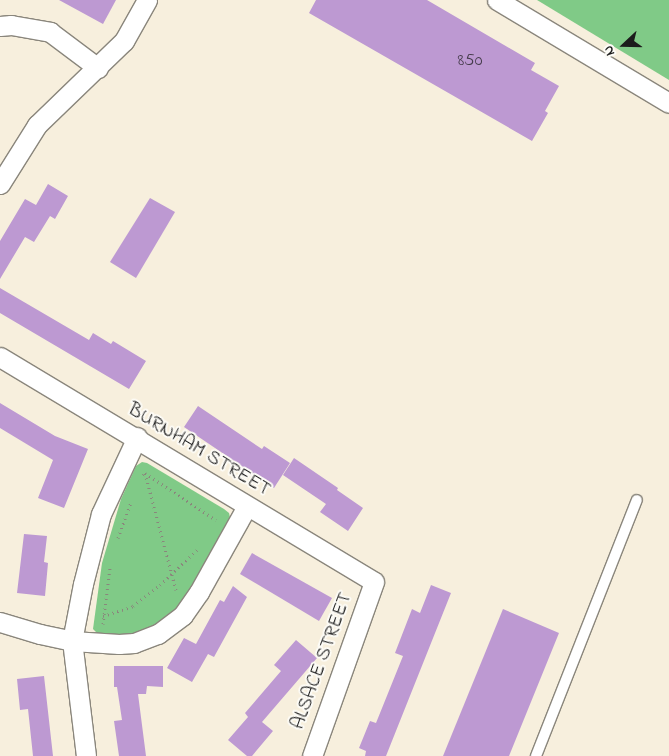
<!DOCTYPE html>
<style>
body{margin:0}
#map{position:relative;width:669px;height:756px;overflow:hidden;background:#f7efdd;font-family:"Indie Flower",sans-serif}
div>[style]{position:absolute}
[style*='--x']{left:calc(var(--x)*1px);top:calc(var(--y)*1px);width:calc(var(--w)*1px);rotate:calc(var(--a)*1deg)}
.green>*{inset:0;background:#80ca87}
.building>*{inset:0;background:#bd99d2}
.path>*{height:3px;margin-top:-1.5px;transform-origin:0;background:repeating-linear-gradient(90deg,#8a867c 0 1px,transparent 0 5px)}
.roads{filter:drop-shadow(1px 0 #8a867c) drop-shadow(-1px 0 #8a867c) drop-shadow(0 1px #8a867c) drop-shadow(0 -1px #8a867c)}
.lane>*{height:10px;margin:-5px;padding:0 5px;transform-origin:5px;border-radius:5px;background:#fff}
.street>*{height:19px;margin:-9.5px;padding:0 9.5px;transform-origin:9.5px;border-radius:9.5px;background:#fff}
span{translate:-50% -50%;white-space:nowrap;text-align:center;line-height:1.15;-webkit-text-stroke:4px #fdfcf7;paint-order:stroke}
.number-label{font-size:18px;color:#443b4a}
.number-label span{-webkit-text-stroke-width:0}
.street-label{font-size:20px;color:#1c1c1c}
.north{position:absolute;left:599px;top:20px;width:50px;height:50px;-webkit-text-stroke:4px #fdfcf7;paint-order:stroke;rotate:249deg;font-size:14px;font-weight:700;line-height:20px;text-align:center;color:#1c1c1c}
.north::after{content:'';display:block;margin:auto;width:18px;height:22px;background:#1c1c1c;clip-path:polygon(50% 0,100% 100%,50% 72%,0 100%)}
</style>
<div id="map">
<div class="green">
<div style="clip-path:polygon(537px 0,669px 0,669px 80px)"></div>
<div style="clip-path:polygon(142px 462px,147px 463px,224px 509px,229px 513px,231px 522px,177px 609px,158px 626px,128px 636px,98px 634px,93px 629px,102px 563px,121px 499px,136px 466px)"></div>
</div>
<div class="building">
<div style="clip-path:polygon(59px 0,116px 0,103px 24px)"></div>
<div style="clip-path:polygon(316px 0,427px 0,535px 63px,531px 70px,559px 86px,545px 111px,548px 113px,532px 141px,309px 13px)"></div>
<div style="clip-path:polygon(48px 184px,68px 196px,55px 219px,50px 216px,34px 242px,25px 237px,0 279px,0 241px,25px 199px,36px 205px)"></div>
<div style="clip-path:polygon(150px 198px,175px 212px,136px 278px,110px 262px)"></div>
<div style="clip-path:polygon(0 288px,89px 340px,93px 333px,111px 344px,113px 341px,146px 361px,129px 389px,0 313px)"></div>
<div style="clip-path:polygon(0 403px,55px 436px,88px 449px,64px 508px,38px 498px,53px 460px,0 428px)"></div>
<div style="clip-path:polygon(198px 406px,262px 449px,264px 446px,290px 463px,274px 488px,184px 427px)"></div>
<div style="clip-path:polygon(294px 458px,338px 488px,337px 490px,363px 508px,348px 531px,320px 512px,326px 504px,283px 475px)"></div>
<div style="clip-path:polygon(24px 534px,47px 536px,44px 562px,48px 563px,45px 596px,17px 593px)"></div>
<div style="clip-path:polygon(252px 553px,332px 598px,319px 621px,240px 574px)"></div>
<div style="clip-path:polygon(431px 585px,451px 593px,386px 756px,365px 756px,366px 751px,359px 748px,370px 721px,376px 723px,403px 656px,395px 653px,412px 609px,420px 613px)"></div>
<div style="clip-path:polygon(233px 586px,247px 597px,214px 657px,208px 654px,192px 682px,167px 668px,184px 638px,196px 644px,220px 600px,224px 602px)"></div>
<div style="clip-path:polygon(503px 609px,559px 633px,509px 756px,443px 756px)"></div>
<div style="clip-path:polygon(296px 640px,317px 658px,262px 722px,273px 731px,252px 756px,247px 756px,228px 740px,248px 717px,245px 713px,281px 671px,274px 665px)"></div>
<div style="clip-path:polygon(114px 666px,163px 666px,163px 687px,147px 686px,146px 694px,138px 694px,146px 756px,119px 756px,114px 721px,122px 720px,117px 687px,114px 687px)"></div>
<div style="clip-path:polygon(44px 676px,53px 756px,33px 756px,28px 709px,20px 710px,17px 679px)"></div>
</div>
<div class="path">
<div style="--x:145;--y:473;--w:121;--a:75.2"></div>
<div style="--x:143;--y:475;--w:3;--a:-45"></div>
<div style="--x:145;--y:473;--w:85;--a:33.5"></div>
<div style="--x:118;--y:538;--w:38;--a:-70"></div>
<div style="--x:103;--y:616;--w:32;--a:-18"></div>
<div style="--x:133;--y:606;--w:34;--a:-38"></div>
<div style="--x:160;--y:585;--w:52;--a:-43.5"></div>
<div style="--x:103;--y:624;--w:56;--a:-82.9"></div>
</div>
<div class="roads">
<div class="lane">
<div style="--x:536;--y:756;--w:275;--a:-68.5"></div>
</div>
<div class="street">
<div style="--x:497;--y:0;--w:200;--a:30.9"></div>
<div style="--x:0;--y:26;--w:11;--a:-5"></div>
<div style="--x:11;--y:25;--w:40;--a:10"></div>
<div style="--x:50;--y:32;--w:60;--a:36.9"></div>
<div style="--x:0;--y:184;--w:70;--a:-57.9"></div>
<div style="--x:37;--y:125;--w:121;--a:-44"></div>
<div style="--x:124;--y:41;--w:47;--a:-60.7"></div>
<div style="--x:0;--y:357;--w:436;--a:31"></div>
<div style="--x:374;--y:582;--w:185;--a:109.6"></div>
<div style="--x:0;--y:622;--w:42;--a:16.7"></div>
<div style="--x:40;--y:634;--w:33;--a:12"></div>
<div style="--x:72;--y:641;--w:47;--a:3.7"></div>
<div style="--x:119;--y:644;--w:15;--a:-4"></div>
<div style="--x:134;--y:643;--w:26;--a:-21"></div>
<div style="--x:158;--y:634;--w:31;--a:-37"></div>
<div style="--x:183;--y:615;--w:28;--a:-55"></div>
<div style="--x:199;--y:592;--w:98;--a:-60.8"></div>
<div style="--x:86;--y:756;--w:116;--a:-96.9"></div>
<div style="--x:72;--y:641;--w:58;--a:-79.1"></div>
<div style="--x:83;--y:584;--w:72;--a:-75.6"></div>
<div style="--x:101;--y:514;--w:85;--a:-64.9"></div>
</div>
</div>
<div class="number-label">
<span style="left:470px;top:61px">850</span>
</div>
<div class="street-label">
<span style="left:199px;top:450px;rotate:31deg">BURNHAM STREET</span>
<span style="left:322px;top:661px;rotate:-70deg">ALSACE STREET</span>
</div>
<div class="north">N</div>
</div>
